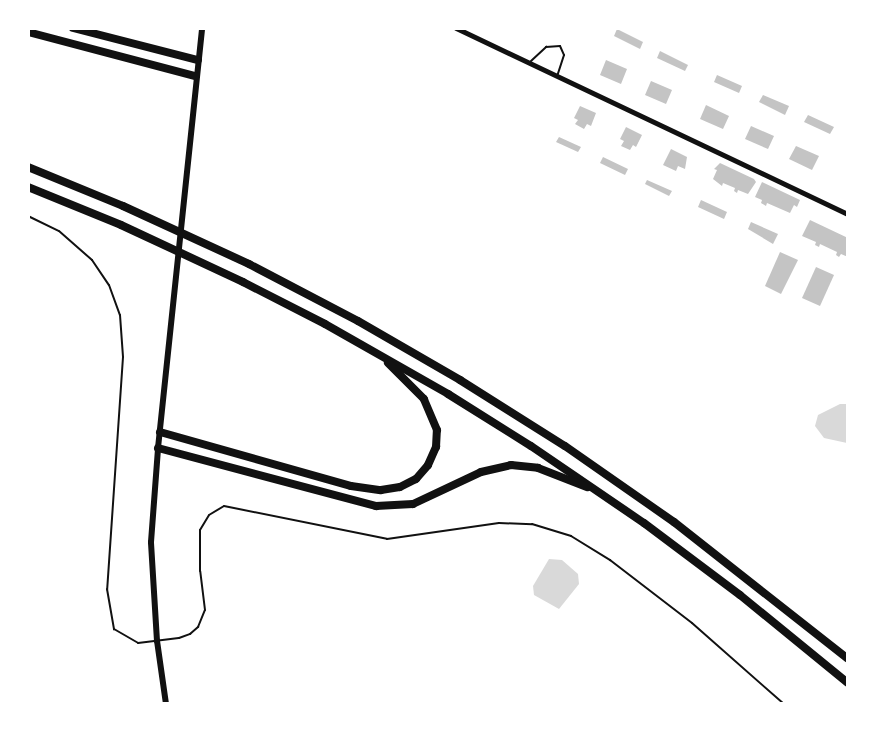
<!DOCTYPE html>
<style>
body{margin:0}
#map{position:relative;width:876px;height:732px;overflow:hidden;background:#fff;font-family:Cabin,sans-serif}
div>[style]{position:absolute}
[style*='--x']{left:calc(var(--x)*1px);top:calc(var(--y)*1px);width:calc(var(--w)*1px);rotate:calc(var(--a)*1deg)}
.water>*{inset:0;background:#d9d9d9}
.building>*{inset:0;background:#c4c4c4}
.service>*{height:2px;margin:-1px;padding:0 1px;transform-origin:1px;border-radius:1px;background:#111}
.minor>*{height:5px;margin:-2.5px;padding:0 2.5px;transform-origin:2.5px;border-radius:2.5px;background:#111}
.tertiary>*{height:6px;margin:-3px;padding:0 3px;transform-origin:3px;border-radius:3px;background:#111}
.primary>*{height:8px;margin:-4px;padding:0 4px;transform-origin:4px;border-radius:4px;background:#111}
span{translate:-50% -50%;white-space:nowrap;text-align:center;line-height:1.15;-webkit-text-stroke:6px #fff;paint-order:stroke}
.frame{position:absolute;inset:0;border:30px solid #fff;pointer-events:none}
</style>
<div id="map">
<div class="water">
<div style="clip-path:polygon(840px 404px,847px 404px,847px 443px,824px 438px,815px 426px,818px 415px)"></div>
<div style="clip-path:polygon(549px 559px,562px 560px,578px 574px,579px 584px,559px 609px,534px 595px,533px 586px)"></div>
</div>
<div class="building">
<div style="clip-path:polygon(617px 29px,643px 42px,640px 49px,614px 36px)"></div>
<div style="clip-path:polygon(660px 51px,688px 65px,685px 71px,657px 58px)"></div>
<div style="clip-path:polygon(606px 60px,627px 69px,621px 84px,600px 75px)"></div>
<div style="clip-path:polygon(717px 75px,742px 86px,739px 93px,714px 82px)"></div>
<div style="clip-path:polygon(651px 81px,672px 90px,666px 104px,645px 95px)"></div>
<div style="clip-path:polygon(763px 95px,789px 106px,785px 115px,759px 102px)"></div>
<div style="clip-path:polygon(706px 105px,729px 116px,723px 129px,700px 119px)"></div>
<div style="clip-path:polygon(580px 106px,596px 113px,591px 126px,587px 124px,584px 129px,575px 124px,578px 120px,574px 118px)"></div>
<div style="clip-path:polygon(808px 115px,834px 127px,830px 134px,804px 122px)"></div>
<div style="clip-path:polygon(751px 126px,774px 136px,768px 149px,745px 139px)"></div>
<div style="clip-path:polygon(626px 127px,642px 135px,636px 147px,633px 145px,630px 150px,621px 146px,624px 141px,620px 139px)"></div>
<div style="clip-path:polygon(559px 137px,581px 147px,578px 152px,556px 142px)"></div>
<div style="clip-path:polygon(796px 146px,819px 156px,812px 170px,789px 159px)"></div>
<div style="clip-path:polygon(671px 149px,687px 157px,685px 169px,678px 166px,676px 171px,663px 165px)"></div>
<div style="clip-path:polygon(603px 157px,628px 169px,625px 175px,600px 163px)"></div>
<div style="clip-path:polygon(720px 163px,754px 179px,756px 182px,748px 194px,738px 190px,737px 193px,734px 191px,735px 188px,723px 183px,722px 186px,713px 179px,717px 170px,714px 169px)"></div>
<div style="clip-path:polygon(647px 180px,672px 191px,669px 196px,645px 184px)"></div>
<div style="clip-path:polygon(762px 182px,800px 200px,797px 207px,794px 205px,790px 213px,767px 203px,766px 206px,761px 203px,762px 200px,755px 197px)"></div>
<div style="clip-path:polygon(701px 200px,727px 212px,724px 219px,698px 207px)"></div>
<div style="clip-path:polygon(810px 220px,848px 238px,848px 257px,841px 254px,839px 257px,836px 255px,837px 252px,820px 244px,819px 247px,815px 245px,816px 242px,802px 236px)"></div>
<div style="clip-path:polygon(751px 222px,778px 234px,773px 244px,748px 229px)"></div>
<div style="clip-path:polygon(780px 252px,798px 260px,781px 294px,765px 286px)"></div>
<div style="clip-path:polygon(816px 267px,834px 275px,820px 306px,802px 298px)"></div>
</div>
<div class="service">
<div style="--x:531;--y:61;--w:21;--a:-43"></div>
<div style="--x:546;--y:47;--w:14;--a:-4"></div>
<div style="--x:560;--y:46;--w:10;--a:66"></div>
<div style="--x:564;--y:55;--w:22;--a:108"></div>
<div style="--x:28;--y:216;--w:34;--a:26"></div>
<div style="--x:59;--y:231;--w:44;--a:41.3"></div>
<div style="--x:92;--y:260;--w:30;--a:56"></div>
<div style="--x:109;--y:285;--w:32;--a:70"></div>
<div style="--x:120;--y:315;--w:42;--a:85.9"></div>
<div style="--x:123;--y:357;--w:233;--a:93.9"></div>
<div style="--x:107;--y:589;--w:41;--a:80.1"></div>
<div style="--x:114;--y:629;--w:28;--a:30"></div>
<div style="--x:138;--y:643;--w:41;--a:-7"></div>
<div style="--x:179;--y:638;--w:12;--a:-20"></div>
<div style="--x:190;--y:634;--w:11;--a:-41"></div>
<div style="--x:198;--y:627;--w:18;--a:-68"></div>
<div style="--x:205;--y:610;--w:39;--a:-97"></div>
<div style="--x:200;--y:571;--w:41;--a:-90"></div>
<div style="--x:200;--y:530;--w:17;--a:-59"></div>
<div style="--x:209;--y:515;--w:17;--a:-31"></div>
<div style="--x:224;--y:506;--w:166;--a:11.4"></div>
<div style="--x:387;--y:539;--w:113;--a:-8.1"></div>
<div style="--x:499;--y:523;--w:33;--a:2"></div>
<div style="--x:532;--y:524;--w:41;--a:17.1"></div>
<div style="--x:571;--y:536;--w:46;--a:31.6"></div>
<div style="--x:610;--y:560;--w:103;--a:37.5"></div>
<div style="--x:692;--y:623;--w:123;--a:41.4"></div>
</div>
<div class="minor">
<div style="--x:456;--y:28;--w:434;--a:25.4"></div>
</div>
<div class="tertiary">
<div style="--x:166;--y:704;--w:64;--a:-98.1"></div>
<div style="--x:157;--y:641;--w:99;--a:-93.5"></div>
<div style="--x:151;--y:542;--w:94;--a:-85.7"></div>
<div style="--x:158;--y:448;--w:422;--a:-84"></div>
</div>
<div class="primary">
<div style="--x:73;--y:28;--w:129;--a:14.4"></div>
<div style="--x:28;--y:32;--w:173;--a:14.8"></div>
<div style="--x:28;--y:167;--w:103;--a:22.3"></div>
<div style="--x:123;--y:206;--w:139;--a:24.7"></div>
<div style="--x:249;--y:264;--w:123;--a:27.6"></div>
<div style="--x:358;--y:321;--w:118;--a:30"></div>
<div style="--x:460;--y:380;--w:124;--a:32.2"></div>
<div style="--x:565;--y:446;--w:133;--a:34.9"></div>
<div style="--x:674;--y:522;--w:221;--a:38.2"></div>
<div style="--x:28;--y:187;--w:100;--a:22.2"></div>
<div style="--x:121;--y:225;--w:135;--a:25"></div>
<div style="--x:243;--y:282;--w:92;--a:27.1"></div>
<div style="--x:325;--y:324;--w:142;--a:29.6"></div>
<div style="--x:448;--y:394;--w:98;--a:32.1"></div>
<div style="--x:531;--y:446;--w:137;--a:34.3"></div>
<div style="--x:644;--y:523;--w:120;--a:36.9"></div>
<div style="--x:740;--y:595;--w:139;--a:39.2"></div>
<div style="--x:160;--y:432;--w:198;--a:15.8"></div>
<div style="--x:351;--y:486;--w:30;--a:8"></div>
<div style="--x:381;--y:490;--w:19;--a:-9"></div>
<div style="--x:400;--y:487;--w:18;--a:-27"></div>
<div style="--x:416;--y:479;--w:18;--a:-49"></div>
<div style="--x:428;--y:465;--w:20;--a:-66"></div>
<div style="--x:436;--y:447;--w:17;--a:-87"></div>
<div style="--x:437;--y:430;--w:34;--a:-113"></div>
<div style="--x:424;--y:399;--w:51;--a:-135"></div>
<div style="--x:158;--y:448;--w:226;--a:14.9"></div>
<div style="--x:376;--y:506;--w:37;--a:-3"></div>
<div style="--x:413;--y:504;--w:75;--a:-25.2"></div>
<div style="--x:481;--y:472;--w:31;--a:-13"></div>
<div style="--x:511;--y:465;--w:27;--a:6"></div>
<div style="--x:538;--y:468;--w:53;--a:21.2"></div>
</div>
<div class="frame"></div>
</div>
